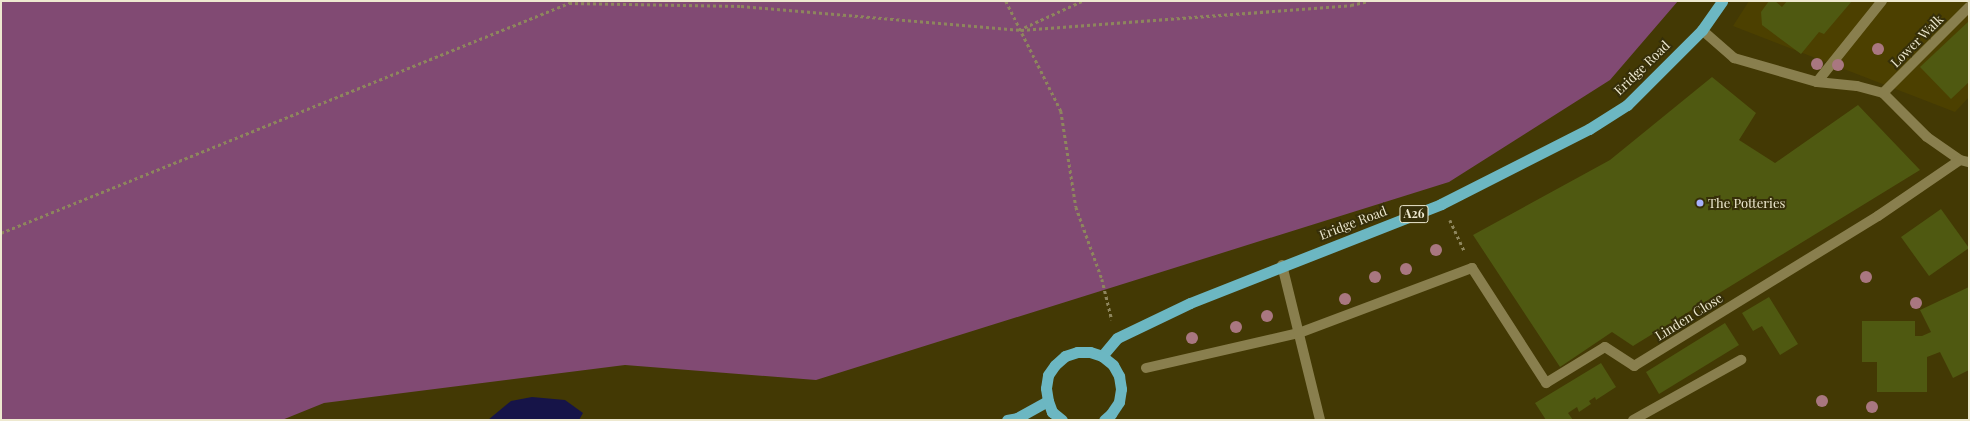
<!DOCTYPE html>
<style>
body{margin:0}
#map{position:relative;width:1970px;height:421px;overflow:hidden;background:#433904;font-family:"Playfair Display",serif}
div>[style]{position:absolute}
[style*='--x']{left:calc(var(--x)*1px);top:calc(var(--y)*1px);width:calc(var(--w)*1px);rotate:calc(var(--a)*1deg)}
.built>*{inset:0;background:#4c4000}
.forest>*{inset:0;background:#814a73}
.water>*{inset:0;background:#161448}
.building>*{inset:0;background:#4f5911}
.path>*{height:2.5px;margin-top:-1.25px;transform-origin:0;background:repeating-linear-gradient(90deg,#8e865d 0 3px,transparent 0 6px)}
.service>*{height:10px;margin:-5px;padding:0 5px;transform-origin:5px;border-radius:5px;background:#897f4e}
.pedestrian>*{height:10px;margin:-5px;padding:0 5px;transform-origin:5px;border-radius:5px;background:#897f4e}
.minor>*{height:10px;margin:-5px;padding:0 5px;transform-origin:5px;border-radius:5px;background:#897f4e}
.trunk>*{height:11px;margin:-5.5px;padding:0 5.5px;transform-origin:5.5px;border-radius:5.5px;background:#6cb7c2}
.trees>*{width:12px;height:12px;margin:-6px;border-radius:50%;background:#a97780}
.dots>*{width:11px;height:11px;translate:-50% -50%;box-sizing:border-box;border:2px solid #362f09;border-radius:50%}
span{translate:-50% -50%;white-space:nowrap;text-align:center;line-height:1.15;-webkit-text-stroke:4px #362f09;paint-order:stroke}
.shield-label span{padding:1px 3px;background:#362f09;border:1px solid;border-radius:3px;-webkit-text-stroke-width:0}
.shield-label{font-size:12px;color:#eee9d0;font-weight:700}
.street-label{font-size:13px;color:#eee9d0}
.poi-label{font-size:13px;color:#eee9d0}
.left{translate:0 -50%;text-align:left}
.frame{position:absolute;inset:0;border:2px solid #eee9d0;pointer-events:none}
</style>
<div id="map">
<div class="built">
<div style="clip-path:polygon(1749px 1px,1969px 1px,1969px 97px,1955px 112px,1733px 26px)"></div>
</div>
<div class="forest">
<div style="clip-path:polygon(1px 1px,1678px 1px,1610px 80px,1449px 182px,816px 380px,625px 365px,324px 403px,282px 420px,1px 420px)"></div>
</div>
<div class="water">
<div style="clip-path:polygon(532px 397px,565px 400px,583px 413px,579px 420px,488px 420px,511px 401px)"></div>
</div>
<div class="building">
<div style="clip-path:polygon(1769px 1px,1775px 1px,1782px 7px,1787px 1px,1852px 1px,1824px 34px,1819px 32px,1801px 54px,1762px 25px,1761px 12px)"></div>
<div style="clip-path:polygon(1969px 21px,1969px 82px,1951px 99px,1920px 67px)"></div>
<div style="clip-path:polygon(1712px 77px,1756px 113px,1739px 140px,1775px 163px,1858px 105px,1920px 170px,1633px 346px,1612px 332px,1560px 367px,1473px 235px,1610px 160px)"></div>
<div style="clip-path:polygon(1941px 209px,1969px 248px,1929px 276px,1901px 237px)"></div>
<div style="clip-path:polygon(1969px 287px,1969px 370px,1953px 378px,1940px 352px,1927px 357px,1927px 392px,1877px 392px,1877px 362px,1862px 362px,1862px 321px,1915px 321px,1915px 336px,1922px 336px,1931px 332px,1920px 310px)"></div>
<div style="clip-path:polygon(1769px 297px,1798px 344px,1780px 355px,1762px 326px,1753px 331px,1742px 313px)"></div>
<div style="clip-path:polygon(1725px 323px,1739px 345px,1659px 394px,1646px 372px)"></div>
<div style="clip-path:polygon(1601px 363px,1616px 387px,1596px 400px,1595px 397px,1589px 401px,1591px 404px,1579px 412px,1577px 407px,1568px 413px,1573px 420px,1546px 420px,1535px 403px)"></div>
</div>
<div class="path">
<div style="--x:1006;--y:1;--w:123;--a:63.4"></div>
<div style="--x:1061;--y:111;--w:97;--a:81.1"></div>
<div style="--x:1076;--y:207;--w:77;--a:70.1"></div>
<div style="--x:1102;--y:279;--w:42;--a:76.3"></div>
<div style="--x:1021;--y:30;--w:331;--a:-4.3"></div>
<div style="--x:1351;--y:5;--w:17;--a:-13"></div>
<div style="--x:1450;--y:220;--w:33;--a:65"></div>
<div style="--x:1;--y:233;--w:613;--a:-22.04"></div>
<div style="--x:569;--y:3;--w:172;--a:1"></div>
<div style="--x:741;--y:6;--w:279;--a:4.9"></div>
<div style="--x:1019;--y:30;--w:69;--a:-24.7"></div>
</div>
<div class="service">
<div style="--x:1146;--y:368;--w:157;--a:-12.9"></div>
<div style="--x:1299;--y:333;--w:185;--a:-20.6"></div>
<div style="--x:1633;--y:420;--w:124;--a:-29.1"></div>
</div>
<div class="pedestrian">
<div style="--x:1817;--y:82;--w:104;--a:-51.3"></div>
</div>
<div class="minor">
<div style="--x:1702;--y:30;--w:43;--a:41.2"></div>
<div style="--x:1734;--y:58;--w:86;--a:16.1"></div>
<div style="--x:1817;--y:82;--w:40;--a:5.7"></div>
<div style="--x:1857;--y:86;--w:27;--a:15"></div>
<div style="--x:1883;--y:93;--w:62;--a:45"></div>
<div style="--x:1927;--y:137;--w:40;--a:34.9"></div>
<div style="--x:1960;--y:160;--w:9;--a:13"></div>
<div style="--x:1883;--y:93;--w:122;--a:-45"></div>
<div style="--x:1282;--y:265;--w:160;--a:76.2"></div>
<div style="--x:1472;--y:268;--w:137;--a:57.2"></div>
<div style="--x:1546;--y:383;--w:69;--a:-31.4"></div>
<div style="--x:1605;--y:347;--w:35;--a:33"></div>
<div style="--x:1634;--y:366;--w:286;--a:-31.6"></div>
<div style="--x:1878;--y:216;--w:99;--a:-34.3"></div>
</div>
<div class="trunk">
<div style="--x:1102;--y:356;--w:23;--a:-50"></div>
<div style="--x:1117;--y:338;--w:81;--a:-25.6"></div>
<div style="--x:1190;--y:303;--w:270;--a:-21.5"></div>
<div style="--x:1441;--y:204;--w:166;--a:-26.9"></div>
<div style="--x:1589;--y:129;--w:45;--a:-32.3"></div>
<div style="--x:1627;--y:105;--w:106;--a:-45"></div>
<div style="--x:1702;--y:30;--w:35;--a:-55"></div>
<div style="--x:1007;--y:420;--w:10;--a:-11"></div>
<div style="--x:1017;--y:418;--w:35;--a:-29"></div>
<div style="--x:1062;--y:420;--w:13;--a:-141"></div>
<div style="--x:1052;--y:412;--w:12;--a:-110"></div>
<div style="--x:1048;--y:401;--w:13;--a:-99"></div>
<div style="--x:1046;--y:388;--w:13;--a:-81"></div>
<div style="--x:1048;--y:375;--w:12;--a:-55"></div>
<div style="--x:1055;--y:365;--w:13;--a:-42"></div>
<div style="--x:1065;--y:356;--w:13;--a:-18"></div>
<div style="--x:1077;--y:352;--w:13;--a:0"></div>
<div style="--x:1090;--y:352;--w:13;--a:18"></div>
<div style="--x:1102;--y:356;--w:14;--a:39"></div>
<div style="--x:1113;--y:365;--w:13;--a:61"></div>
<div style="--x:1119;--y:376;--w:13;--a:81"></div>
<div style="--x:1121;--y:389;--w:13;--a:99"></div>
<div style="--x:1119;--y:402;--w:14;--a:124"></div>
<div style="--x:1111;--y:414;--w:9;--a:139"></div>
</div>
<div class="trees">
<div style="left:1878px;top:49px"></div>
<div style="left:1817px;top:64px"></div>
<div style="left:1838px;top:65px"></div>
<div style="left:1436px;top:250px"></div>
<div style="left:1406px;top:269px"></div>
<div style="left:1375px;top:277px"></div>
<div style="left:1866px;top:277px"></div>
<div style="left:1345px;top:299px"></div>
<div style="left:1916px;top:303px"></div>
<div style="left:1267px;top:316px"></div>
<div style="left:1236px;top:327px"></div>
<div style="left:1192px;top:338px"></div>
<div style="left:1822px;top:401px"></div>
<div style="left:1872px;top:407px"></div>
</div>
<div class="dots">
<div style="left:1700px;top:203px;background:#a7b1fc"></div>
</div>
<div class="shield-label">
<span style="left:1414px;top:214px">A26</span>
</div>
<div class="street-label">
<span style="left:1917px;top:41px;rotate:-45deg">Lower Walk</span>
<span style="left:1642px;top:68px;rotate:-44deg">Eridge Road</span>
<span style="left:1353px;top:223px;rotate:-21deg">Eridge Road</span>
<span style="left:1689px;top:317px;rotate:-32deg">Linden Close</span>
</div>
<div class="poi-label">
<span class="left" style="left:1708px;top:203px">The Potteries</span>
</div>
<div class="frame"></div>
</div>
